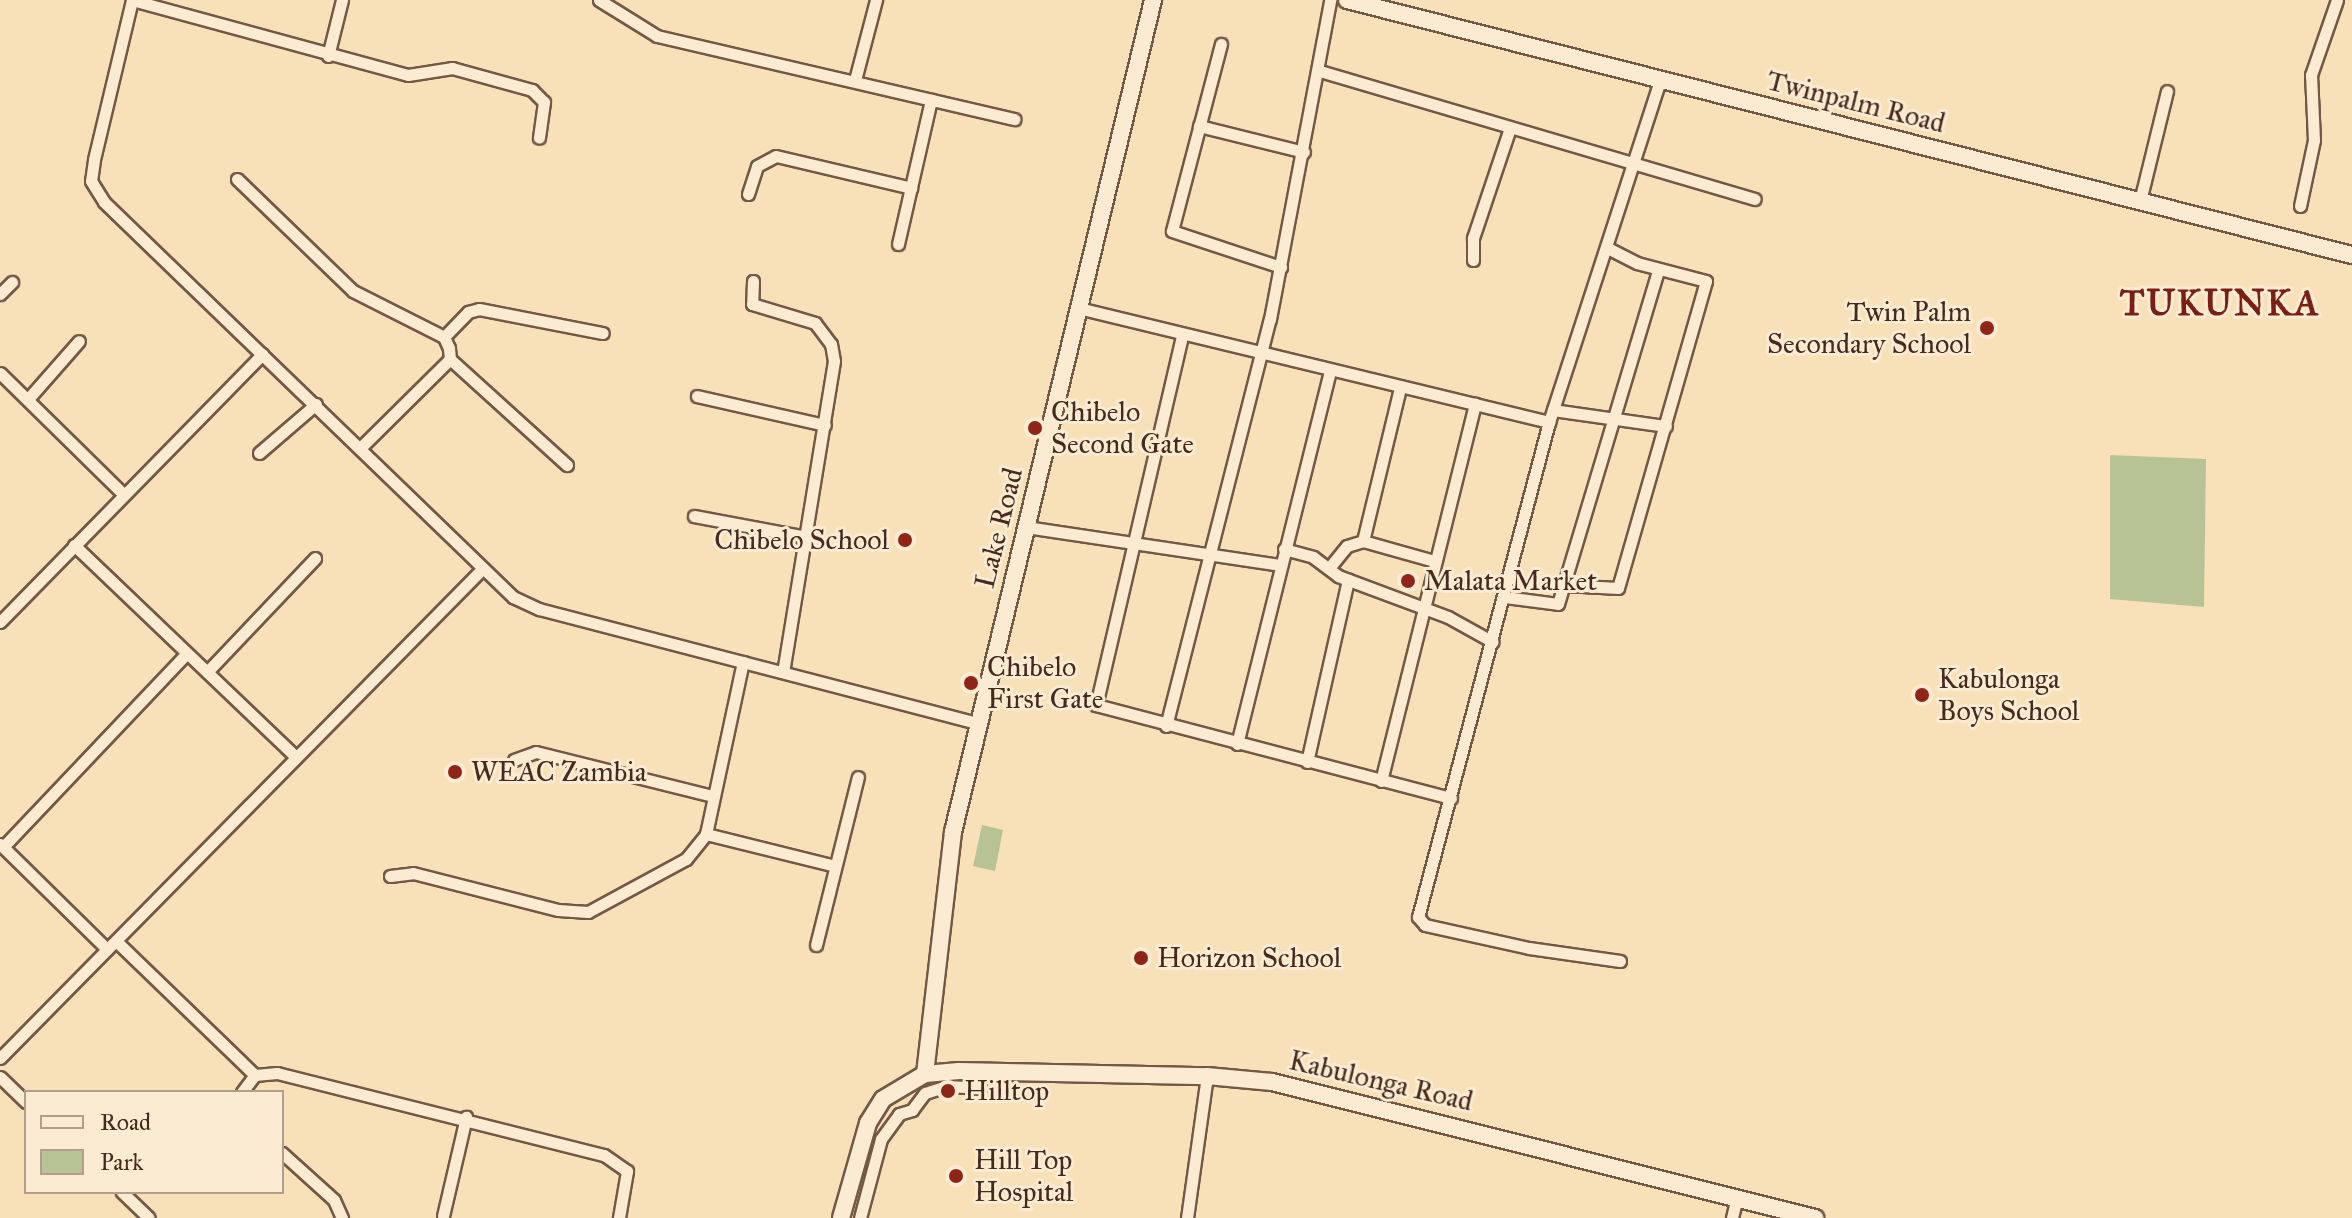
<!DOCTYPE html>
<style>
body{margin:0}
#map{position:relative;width:2352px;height:1218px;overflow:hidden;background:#f8e0b9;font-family:"IM FELL Great Primer",serif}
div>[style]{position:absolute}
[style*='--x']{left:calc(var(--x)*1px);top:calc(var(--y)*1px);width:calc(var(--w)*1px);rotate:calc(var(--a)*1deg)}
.green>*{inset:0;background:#b7c394}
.roads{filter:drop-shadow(2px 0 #735845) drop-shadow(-2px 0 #735845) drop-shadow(0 2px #735845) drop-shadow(0 -2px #735845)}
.street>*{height:11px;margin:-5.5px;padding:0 5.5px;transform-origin:5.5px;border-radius:5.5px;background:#faebd2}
.secondary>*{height:16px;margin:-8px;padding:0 8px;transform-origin:8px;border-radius:8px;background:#faebd2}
.dots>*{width:22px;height:22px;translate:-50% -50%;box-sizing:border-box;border:4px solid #faebd2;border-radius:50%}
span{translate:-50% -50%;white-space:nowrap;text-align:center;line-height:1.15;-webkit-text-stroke:6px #faebd2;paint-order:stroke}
.street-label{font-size:28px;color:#472a1e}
.poi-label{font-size:28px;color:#472a1e}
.right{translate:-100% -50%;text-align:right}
.left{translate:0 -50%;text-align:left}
.district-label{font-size:36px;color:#7a1f14;font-weight:700;letter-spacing:2px}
.legend{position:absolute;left:24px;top:1090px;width:260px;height:104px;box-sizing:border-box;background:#faebd2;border:2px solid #b29e8a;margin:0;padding:10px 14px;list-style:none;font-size:24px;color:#472a1e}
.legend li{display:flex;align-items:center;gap:16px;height:40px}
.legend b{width:40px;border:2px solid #b29e8a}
</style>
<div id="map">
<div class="green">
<div style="clip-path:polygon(2110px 455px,2206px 459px,2204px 607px,2110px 599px)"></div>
<div style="clip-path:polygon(982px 825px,1003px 830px,995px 871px,973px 866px)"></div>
</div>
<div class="roads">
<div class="street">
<div style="--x:132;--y:0;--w:164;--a:103.4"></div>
<div style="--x:94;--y:160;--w:21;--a:98"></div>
<div style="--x:91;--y:181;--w:25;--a:58"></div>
<div style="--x:104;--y:202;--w:569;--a:44"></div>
<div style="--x:513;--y:597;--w:29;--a:25"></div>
<div style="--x:539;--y:609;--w:454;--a:14.6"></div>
<div style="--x:132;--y:0;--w:286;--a:15.2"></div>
<div style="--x:408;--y:75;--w:45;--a:-9"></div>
<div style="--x:452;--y:68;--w:83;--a:15.4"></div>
<div style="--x:532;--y:90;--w:17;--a:45"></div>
<div style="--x:544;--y:102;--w:36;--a:98"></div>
<div style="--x:599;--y:0;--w:68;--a:31.8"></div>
<div style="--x:657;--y:36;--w:367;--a:13.1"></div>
<div style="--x:1221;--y:44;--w:193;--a:104.7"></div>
<div style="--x:1172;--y:231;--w:115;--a:18.3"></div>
<div style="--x:328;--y:56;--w:58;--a:-76"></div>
<div style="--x:1320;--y:71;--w:453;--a:16.4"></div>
<div style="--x:855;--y:80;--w:83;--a:-75.3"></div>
<div style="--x:1199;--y:126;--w:108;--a:13.9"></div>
<div style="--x:237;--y:179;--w:161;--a:44"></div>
<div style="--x:353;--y:291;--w:102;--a:26.8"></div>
<div style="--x:444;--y:337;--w:12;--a:66"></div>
<div style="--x:449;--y:348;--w:11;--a:85"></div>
<div style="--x:450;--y:359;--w:124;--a:135.3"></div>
<div style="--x:748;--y:194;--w:29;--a:-72"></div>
<div style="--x:757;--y:166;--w:21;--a:-28"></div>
<div style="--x:776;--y:156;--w:139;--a:13.3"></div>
<div style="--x:2140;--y:201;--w:113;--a:-76.2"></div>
<div style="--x:2300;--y:206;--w:67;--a:-78"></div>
<div style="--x:2314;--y:140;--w:65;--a:-92.6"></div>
<div style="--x:2311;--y:75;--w:79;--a:-70.9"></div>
<div style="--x:898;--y:244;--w:148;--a:-77.1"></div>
<div style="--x:1473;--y:260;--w:22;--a:-90"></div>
<div style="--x:1473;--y:238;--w:116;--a:-71.4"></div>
<div style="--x:753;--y:281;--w:23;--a:92"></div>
<div style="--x:752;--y:304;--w:66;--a:16.8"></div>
<div style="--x:815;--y:323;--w:26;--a:53"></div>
<div style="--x:831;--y:344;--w:17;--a:80"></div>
<div style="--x:834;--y:361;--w:315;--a:99.3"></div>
<div style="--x:0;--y:294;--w:17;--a:-45"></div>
<div style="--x:1078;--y:308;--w:485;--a:13.6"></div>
<div style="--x:1182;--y:336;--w:379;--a:103.1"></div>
<div style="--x:1096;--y:705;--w:367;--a:14.7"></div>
<div style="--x:444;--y:337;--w:35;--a:-46"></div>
<div style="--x:468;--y:312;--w:11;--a:-15"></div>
<div style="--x:479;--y:309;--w:126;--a:11"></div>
<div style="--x:450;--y:359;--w:158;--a:42.2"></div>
<div style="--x:0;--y:373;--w:173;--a:44.5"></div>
<div style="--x:697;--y:396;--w:131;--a:12.8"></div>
<div style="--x:28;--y:399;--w:77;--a:-48.7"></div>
<div style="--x:1553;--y:410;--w:114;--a:8.1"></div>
<div style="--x:259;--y:453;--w:75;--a:-40.7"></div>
<div style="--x:694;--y:516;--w:114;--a:10.6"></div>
<div style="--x:1026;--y:527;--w:258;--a:8.5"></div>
<div style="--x:1363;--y:541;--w:157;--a:-76.4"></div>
<div style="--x:74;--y:545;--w:307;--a:43.7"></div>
<div style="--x:1284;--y:549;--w:30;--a:15"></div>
<div style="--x:1313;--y:557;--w:31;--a:37"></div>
<div style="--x:1338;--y:576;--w:117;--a:20.4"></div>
<div style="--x:1448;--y:617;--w:51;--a:29.1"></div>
<div style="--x:1329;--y:568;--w:28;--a:-51"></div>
<div style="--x:1347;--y:546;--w:17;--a:-17"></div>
<div style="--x:1363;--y:541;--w:74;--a:15.7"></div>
<div style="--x:1564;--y:585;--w:54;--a:3.2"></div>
<div style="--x:1618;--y:588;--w:319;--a:-74"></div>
<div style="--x:1706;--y:281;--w:71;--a:-165.4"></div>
<div style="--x:1637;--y:263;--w:33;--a:-153"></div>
<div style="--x:1505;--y:597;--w:53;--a:7.5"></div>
<div style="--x:1558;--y:604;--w:349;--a:-73.3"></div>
<div style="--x:0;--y:622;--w:375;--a:-45.6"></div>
<div style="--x:207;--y:672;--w:157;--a:-46.5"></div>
<div style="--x:1166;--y:726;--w:420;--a:-75.7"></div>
<div style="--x:1270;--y:319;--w:325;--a:-79.3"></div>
<div style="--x:1237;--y:744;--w:384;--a:-76"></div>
<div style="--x:514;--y:760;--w:23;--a:-20"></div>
<div style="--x:536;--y:752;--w:181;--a:14"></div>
<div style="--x:1307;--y:762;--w:187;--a:-77.3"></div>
<div style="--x:1381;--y:781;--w:389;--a:-76"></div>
<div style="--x:706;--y:834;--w:133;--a:13.9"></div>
<div style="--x:0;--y:844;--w:150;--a:44.5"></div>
<div style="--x:3;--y:847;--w:267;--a:-46.5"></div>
<div style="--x:390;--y:876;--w:23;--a:-7"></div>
<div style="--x:413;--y:873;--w:150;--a:14.3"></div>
<div style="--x:558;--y:910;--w:30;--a:4"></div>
<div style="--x:588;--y:912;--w:111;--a:-28.4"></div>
<div style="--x:686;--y:859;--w:32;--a:-51"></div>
<div style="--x:706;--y:834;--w:176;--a:-77.9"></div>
<div style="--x:116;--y:941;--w:193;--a:44"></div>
<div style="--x:816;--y:945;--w:173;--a:-76"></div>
<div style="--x:1620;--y:961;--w:92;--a:-171.9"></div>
<div style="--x:1529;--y:948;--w:107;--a:-167.5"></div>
<div style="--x:1425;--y:925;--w:11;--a:-131"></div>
<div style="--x:1418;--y:917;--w:512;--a:-75.18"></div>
<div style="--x:1549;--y:422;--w:360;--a:-72"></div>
<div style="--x:0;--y:1058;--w:688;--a:-45.41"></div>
<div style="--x:0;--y:1077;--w:36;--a:44"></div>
<div style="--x:242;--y:1092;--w:21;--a:-53"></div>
<div style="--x:255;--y:1075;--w:22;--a:-5"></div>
<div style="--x:277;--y:1073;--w:337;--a:14.1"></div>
<div style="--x:604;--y:1155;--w:28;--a:35"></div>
<div style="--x:627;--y:1171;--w:48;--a:99.7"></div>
<div style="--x:282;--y:1153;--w:70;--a:42.1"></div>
<div style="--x:334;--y:1200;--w:20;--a:66"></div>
<div style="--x:122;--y:1192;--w:37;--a:44"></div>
<div style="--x:443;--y:1216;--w:102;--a:-76.9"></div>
<div style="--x:860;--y:1218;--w:82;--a:-75.1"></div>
<div style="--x:881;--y:1139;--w:31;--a:-54"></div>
<div style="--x:899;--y:1114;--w:14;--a:-17"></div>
<div style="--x:912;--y:1110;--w:21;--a:-53"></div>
<div style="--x:925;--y:1093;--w:22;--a:-18"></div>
<div style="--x:946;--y:1086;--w:34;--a:3"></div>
<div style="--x:1187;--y:1218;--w:143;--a:-82"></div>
<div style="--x:1732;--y:1218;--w:22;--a:-77"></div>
</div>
<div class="secondary">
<div style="--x:1347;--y:0;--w:1037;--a:14.24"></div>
<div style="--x:925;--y:1074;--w:244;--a:-83.4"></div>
<div style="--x:953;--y:832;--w:856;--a:-76.48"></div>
<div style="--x:841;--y:1218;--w:99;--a:-74.1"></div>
<div style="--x:868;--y:1123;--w:28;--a:-58"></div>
<div style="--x:883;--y:1099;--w:49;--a:-30.8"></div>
<div style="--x:925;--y:1074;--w:34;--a:-5"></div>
<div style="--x:959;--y:1071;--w:248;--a:1.2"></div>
<div style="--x:1207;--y:1076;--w:65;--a:5.3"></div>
<div style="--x:1272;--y:1082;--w:560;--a:14.06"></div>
</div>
</div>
<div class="dots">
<div style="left:1987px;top:328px;background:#8f2418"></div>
<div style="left:1035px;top:428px;background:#8f2418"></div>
<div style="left:905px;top:540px;background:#8f2418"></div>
<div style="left:1408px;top:581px;background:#8f2418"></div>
<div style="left:971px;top:683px;background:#8f2418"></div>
<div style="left:1922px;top:695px;background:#8f2418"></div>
<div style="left:455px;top:772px;background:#8f2418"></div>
<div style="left:1141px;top:958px;background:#8f2418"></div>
<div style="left:948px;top:1091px;background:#8f2418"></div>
<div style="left:956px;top:1176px;background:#8f2418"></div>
</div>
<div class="street-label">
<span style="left:1856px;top:102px;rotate:14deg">Twinpalm Road</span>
<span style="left:999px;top:528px;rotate:-76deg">Lake Road</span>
<span style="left:1381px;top:1081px;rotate:13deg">Kabulonga Road</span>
</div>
<div class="poi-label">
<span class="right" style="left:1971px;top:328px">Twin Palm<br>Secondary School</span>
<span class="left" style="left:1051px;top:428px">Chibelo<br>Second Gate</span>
<span class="right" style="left:889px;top:540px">Chibelo School</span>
<span class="left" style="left:1424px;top:581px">Malata Market</span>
<span class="left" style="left:987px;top:683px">Chibelo<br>First Gate</span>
<span class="left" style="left:1938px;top:695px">Kabulonga<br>Boys School</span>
<span class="left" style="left:471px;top:772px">WEAC Zambia</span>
<span class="left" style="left:1157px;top:958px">Horizon School</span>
<span class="left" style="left:964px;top:1091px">Hilltop</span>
<span class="left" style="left:974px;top:1176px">Hill Top<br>Hospital</span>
</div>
<div class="district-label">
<span style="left:2220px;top:304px">TUKUNKA</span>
</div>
<ul class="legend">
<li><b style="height:10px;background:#faebd2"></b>Road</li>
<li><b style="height:22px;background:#b7c394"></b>Park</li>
</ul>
</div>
